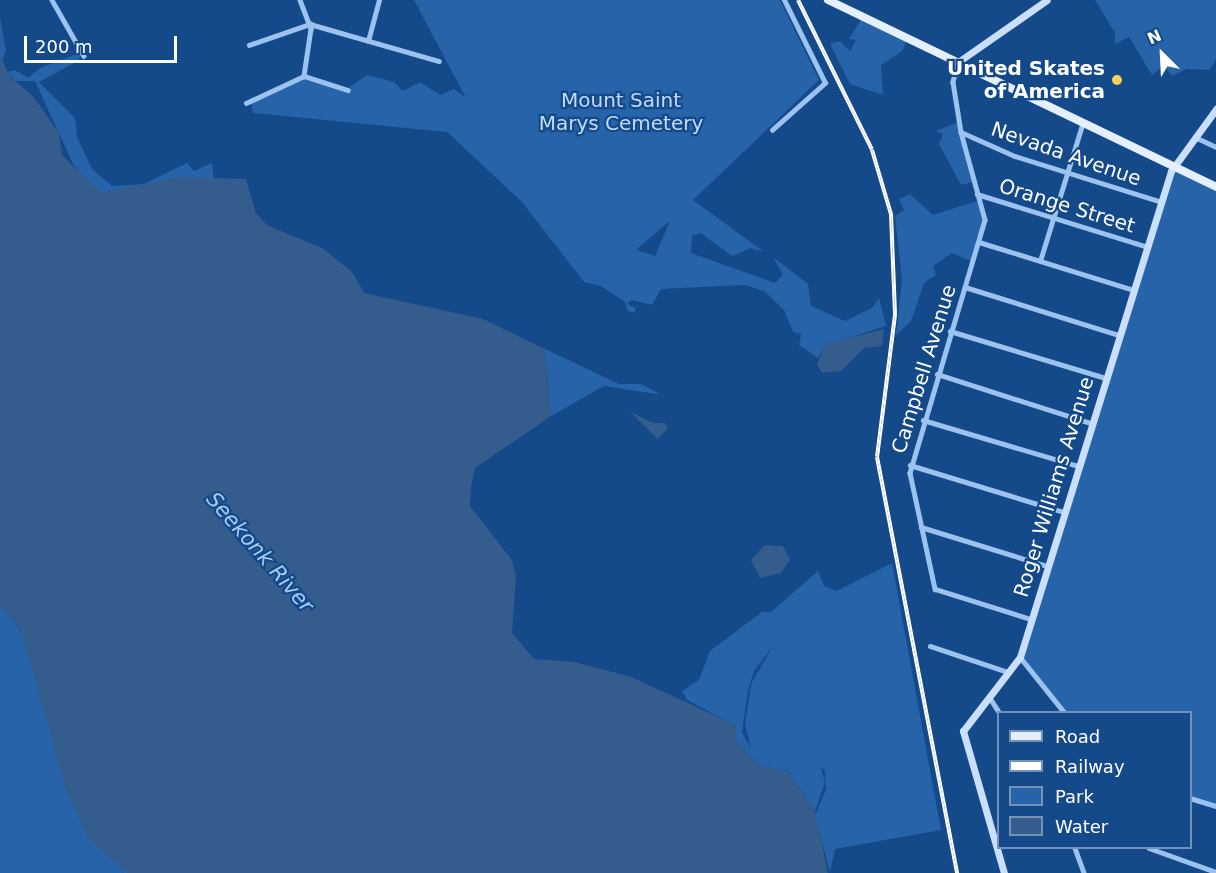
<!DOCTYPE html>
<style>
body{margin:0}
#map{position:relative;width:1216px;height:873px;overflow:hidden;background:#14498a;font-family:"DejaVu Sans",sans-serif}
div>[style]{position:absolute}
[style*='--x']{left:calc(var(--x)*1px);top:calc(var(--y)*1px);width:calc(var(--w)*1px);rotate:calc(var(--a)*1deg)}
.green>*{inset:0;background:#2663a9}
.water>*{inset:0;background:#345c8c}
.street>*{height:4.5px;margin:-2.25px;padding:0 2.25px;transform-origin:2.25px;border-radius:2.25px;background:#9cc3f0}
.secondary>*{height:7px;margin:-3.5px;padding:0 3.5px;transform-origin:3.5px;border-radius:3.5px;background:#c9dffb}
.primary>*{height:8px;margin:-4px;padding:0 4px;transform-origin:4px;border-radius:4px;background:#e4efff}
.rail>*{height:4px;margin-top:-2px;transform-origin:0;background:repeating-linear-gradient(90deg,#14498a 0 4.5px,#fff 0 9px);box-sizing:border-box;border-block:2px solid #fff}
.dots>*{width:16px;height:16px;translate:-50% -50%;box-sizing:border-box;border:3px solid #14498a;border-radius:50%}
span{translate:-50% -50%;white-space:nowrap;text-align:center;line-height:1.15;-webkit-text-stroke:4.5px #14498a;paint-order:stroke}
.poi-label{font-size:20px;color:#fff;font-weight:700}
.right{translate:-100% -50%;text-align:right}
.park-label{font-size:20px;color:#c2ddfb}
.street-label{font-size:20px;color:#fff}
.water-label{font-size:21px;color:#a7cdf7;font-style:italic}
.legend{position:absolute;left:997px;top:711px;width:195px;height:138px;box-sizing:border-box;background:#14498a;border:2px solid #7292b9;margin:0;padding:8px 10px;list-style:none;font-size:18px;color:#fff}
.legend li{display:flex;align-items:center;gap:12px;height:30px}
.legend b{width:30px;border:2px solid #7292b9}
.north{position:absolute;left:1132px;top:24px;width:60px;height:60px;-webkit-text-stroke:4px #14498a;paint-order:stroke;rotate:336deg;font-size:16px;font-weight:700;line-height:24px;text-align:center;color:#fff}
.north::after{content:'';display:block;margin:auto;width:21px;height:27px;background:#fff;clip-path:polygon(50% 0,100% 100%,50% 72%,0 100%)}
.scale{position:absolute;left:24px;top:36px;width:153px;height:27px;box-sizing:border-box;border:3px solid #fff;border-top:0;padding-left:8px;font-size:18px;line-height:21px;white-space:nowrap;color:#fff;-webkit-text-stroke:4px #14498a;paint-order:stroke}
</style>
<div id="map">
<div class="green">
<div style="clip-path:polygon(evenodd,414px 0,780px 0,819px 80px,693px 200px,764px 252px,751px 248px,732px 256px,701px 233px,692px 236px,691px 253px,775px 283px,783px 275px,773px 257px,808px 284px,811px 306px,845px 321px,872px 308px,879px 298px,886px 326px,826px 345px,818px 358px,799px 345px,801px 334px,793px 332px,784px 310px,764px 291px,745px 285px,661px 289px,652px 305px,631px 300px,627px 304px,636px 308px,634px 313px,628px 311px,625px 302px,601px 286px,584px 282px,522px 202px,447px 132px,253px 113px,251px 102px,304px 77px,347px 89px,367px 75px,394px 82px,403px 91px,420px 82px,440px 95px,454px 89px,466px 98px,414px 0,670px 221px,655px 256px,639px 251px,638px 248px,670px 221px)"></div>
<div style="clip-path:polygon(1095px 0,1216px 0,1216px 59px,1210px 70px,1186px 69px,1172px 76px,1164px 65px,1152px 75px,1129px 37px,1115px 44px,1115px 33px)"></div>
<div style="clip-path:polygon(0 17px,6px 51px,1px 63px,7px 72px,15px 70px,28px 78px,40px 68px,82px 52px,78px 61px,39px 82px,75px 118px,77px 137px,92px 169px,112px 186px,144px 184px,187px 163px,194px 171px,212px 163px,214px 182px,112px 201px,105px 192px,99px 196px,73px 164px,35px 81px,15px 81px,0 66px)"></div>
<div style="clip-path:polygon(862px 18px,907px 40px,902px 51px,881px 65px,883px 95px,850px 84px,830px 44px,840px 41px,850px 51px,856px 40px,849px 39px)"></div>
<div style="clip-path:polygon(959px 122px,973px 182px,961px 185px,939px 144px,943px 134px,936px 131px)"></div>
<div style="clip-path:polygon(1175px 168px,1216px 187px,1216px 809px,1191px 801px,1190px 712px,1064px 712px,1021px 659px)"></div>
<div style="clip-path:polygon(910px 194px,933px 215px,977px 201px,984px 223px,973px 262px,952px 253px,933px 266px,936px 275px,924px 283px,911px 321px,896px 335px,902px 280px,895px 216px,904px 210px,899px 199px)"></div>
<div style="clip-path:polygon(545px 349px,619px 384px,641px 384px,662px 395px,604px 386px,551px 416px)"></div>
<div style="clip-path:polygon(evenodd,892px 563px,941px 830px,835px 849px,830px 873px,815px 815px,826px 790px,825px 770px,821px 768px,825px 782px,815px 811px,788px 771px,760px 766px,735px 740px,735px 725px,687px 700px,682px 691px,699px 680px,710px 651px,762px 612px,771px 612px,818px 571px,824px 586px,837px 591px,892px 563px,773px 646px,751px 684px,745px 724px,751px 749px,742px 732px,748px 690px,754px 671px,773px 646px)"></div>
<div style="clip-path:polygon(0 604px,24px 635px,151px 873px,0 873px)"></div>
</div>
<div class="water">
<div style="clip-path:polygon(0 55px,10px 77px,33px 96px,59px 133px,62px 155px,101px 193px,181px 177px,246px 179px,256px 213px,267px 225px,324px 249px,352px 272px,364px 293px,483px 319px,545px 349px,551px 416px,475px 468px,471px 487px,470px 506px,512px 560px,516px 576px,512px 633px,534px 659px,575px 662px,631px 677px,736px 725px,736px 741px,760px 766px,788px 771px,815px 811px,828px 873px,128px 873px,89px 840px,65px 787px,21px 630px,0 605px)"></div>
<div style="clip-path:polygon(884px 329px,882px 346px,864px 348px,841px 371px,822px 373px,817px 364px,826px 344px)"></div>
<div style="clip-path:polygon(629px 411px,653px 423px,666px 423px,667px 429px,658px 439px)"></div>
<div style="clip-path:polygon(765px 545px,783px 546px,790px 560px,781px 573px,760px 578px,751px 560px)"></div>
</div>
<div class="street">
<div style="--x:52;--y:0;--w:64;--a:60.3"></div>
<div style="--x:300;--y:0;--w:31;--a:69"></div>
<div style="--x:311;--y:29;--w:48;--a:98.5"></div>
<div style="--x:368;--y:41;--w:42;--a:-75"></div>
<div style="--x:249;--y:45;--w:65;--a:-19"></div>
<div style="--x:310;--y:24;--w:134;--a:16"></div>
<div style="--x:958;--y:63;--w:20;--a:105"></div>
<div style="--x:953;--y:82;--w:51;--a:80.9"></div>
<div style="--x:961;--y:132;--w:91;--a:74.7"></div>
<div style="--x:985;--y:220;--w:264;--a:106.5"></div>
<div style="--x:910;--y:473;--w:119;--a:77.8"></div>
<div style="--x:935;--y:589;--w:101;--a:17.4"></div>
<div style="--x:246;--y:103;--w:64;--a:-25"></div>
<div style="--x:304;--y:76;--w:46;--a:17.7"></div>
<div style="--x:772;--y:130;--w:71;--a:-41.6"></div>
<div style="--x:825;--y:83;--w:93;--a:-116.3"></div>
<div style="--x:961;--y:132;--w:59;--a:24"></div>
<div style="--x:1015;--y:156;--w:154;--a:17.4"></div>
<div style="--x:1195;--y:137;--w:23;--a:25"></div>
<div style="--x:977;--y:194;--w:179;--a:17.2"></div>
<div style="--x:979;--y:242;--w:162;--a:17.2"></div>
<div style="--x:1040;--y:261;--w:145;--a:-72.8"></div>
<div style="--x:965;--y:287;--w:161;--a:17.3"></div>
<div style="--x:950;--y:331;--w:163;--a:16.8"></div>
<div style="--x:937;--y:374;--w:162;--a:17.7"></div>
<div style="--x:923;--y:420;--w:162;--a:16.5"></div>
<div style="--x:910;--y:465;--w:161;--a:17"></div>
<div style="--x:921;--y:527;--w:132;--a:17.2"></div>
<div style="--x:930;--y:646;--w:82;--a:18.4"></div>
<div style="--x:1020;--y:657;--w:70;--a:51.3"></div>
<div style="--x:990;--y:698;--w:17;--a:57"></div>
<div style="--x:1190;--y:798;--w:27;--a:17"></div>
<div style="--x:1075;--y:848;--w:27;--a:70"></div>
<div style="--x:1149;--y:848;--w:71;--a:19.7"></div>
</div>
<div class="secondary">
<div style="--x:958;--y:62;--w:108;--a:-34.9"></div>
<div style="--x:1004;--y:873;--w:148;--a:-106.1"></div>
<div style="--x:963;--y:731;--w:93;--a:-52.4"></div>
<div style="--x:1020;--y:657;--w:509;--a:-72.74"></div>
<div style="--x:1171;--y:171;--w:77;--a:-54"></div>
</div>
<div class="primary">
<div style="--x:828;--y:0;--w:431;--a:25.7"></div>
</div>
<div class="rail">
<div style="--x:798;--y:0;--w:167;--a:63.7"></div>
<div style="--x:872;--y:150;--w:67;--a:73.5"></div>
<div style="--x:891;--y:214;--w:101;--a:87.7"></div>
<div style="--x:895;--y:315;--w:143;--a:97.2"></div>
<div style="--x:877;--y:457;--w:424;--a:79.1"></div>
</div>
<div class="dots">
<div style="left:1117px;top:80px;background:#ffcd5a"></div>
</div>
<div class="poi-label">
<span class="right" style="left:1105px;top:80px">United Skates<br>of America</span>
</div>
<div class="park-label">
<span style="left:621px;top:112px">Mount Saint<br>Marys Cemetery</span>
</div>
<div class="street-label">
<span style="left:1066px;top:154px;rotate:19deg">Nevada Avenue</span>
<span style="left:1067px;top:206px;rotate:17deg">Orange Street</span>
<span style="left:924px;top:369px;rotate:-73deg">Campbell Avenue</span>
<span style="left:1054px;top:487px;rotate:-73deg">Roger Williams Avenue</span>
</div>
<div class="water-label">
<span style="left:260px;top:552px;rotate:49deg">Seekonk River</span>
</div>
<ul class="legend">
<li><b style="height:8px;background:#e4efff"></b>Road</li>
<li><b style="height:8px;background:#fff"></b>Railway</li>
<li><b style="height:16px;background:#2663a9"></b>Park</li>
<li><b style="height:16px;background:#345c8c"></b>Water</li>
</ul>
<div class="north">N</div>
<div class="scale">200 m</div>
</div>
